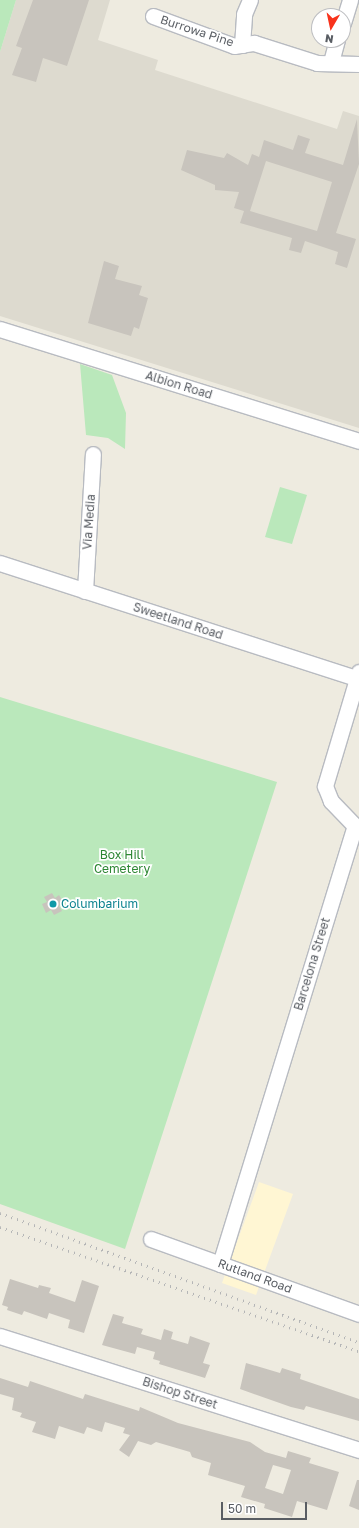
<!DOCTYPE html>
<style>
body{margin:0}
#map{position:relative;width:359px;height:1528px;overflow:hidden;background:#eeebe0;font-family:"Golos Text",sans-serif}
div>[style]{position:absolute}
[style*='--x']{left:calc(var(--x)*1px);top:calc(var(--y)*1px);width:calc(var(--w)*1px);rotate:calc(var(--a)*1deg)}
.commercial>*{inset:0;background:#fff6d3}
.education>*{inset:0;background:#dddacf}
.green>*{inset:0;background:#bae8bb}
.building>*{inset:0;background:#c8c4bd}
.roads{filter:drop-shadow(1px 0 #b8bbc1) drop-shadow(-1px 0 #b8bbc1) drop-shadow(0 1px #b8bbc1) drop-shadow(0 -1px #b8bbc1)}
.minor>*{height:15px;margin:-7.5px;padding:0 7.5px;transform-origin:7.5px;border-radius:7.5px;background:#fff}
.rail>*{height:3px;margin-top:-1.5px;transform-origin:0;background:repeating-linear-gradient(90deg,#b4b5b6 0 1px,transparent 0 6px)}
.dots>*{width:11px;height:11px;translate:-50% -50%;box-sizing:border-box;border:2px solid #fff;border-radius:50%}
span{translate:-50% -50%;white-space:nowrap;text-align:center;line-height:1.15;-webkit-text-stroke:3.5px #fff;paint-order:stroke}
.street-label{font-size:12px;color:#595d63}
.park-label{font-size:12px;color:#2d8633}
.culture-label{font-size:12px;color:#0d838f}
.left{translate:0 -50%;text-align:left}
.north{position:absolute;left:311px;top:8px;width:40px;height:40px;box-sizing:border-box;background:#fff;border:1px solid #bdbec1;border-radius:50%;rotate:189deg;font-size:11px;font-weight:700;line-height:16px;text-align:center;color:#595d63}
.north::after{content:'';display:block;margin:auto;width:14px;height:18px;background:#f8331c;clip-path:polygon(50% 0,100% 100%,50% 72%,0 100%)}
.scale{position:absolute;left:221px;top:1502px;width:86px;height:18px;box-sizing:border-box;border:2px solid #595d63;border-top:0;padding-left:5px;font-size:12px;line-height:14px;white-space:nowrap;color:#595d63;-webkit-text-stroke:3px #fff;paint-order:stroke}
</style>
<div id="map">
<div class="commercial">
<div style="clip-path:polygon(259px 1182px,293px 1194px,256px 1295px,222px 1283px)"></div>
</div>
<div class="education">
<div style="clip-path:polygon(16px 0,110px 0,98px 40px,158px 60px,155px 70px,337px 129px,343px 111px,359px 116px,359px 428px,0 316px,0 52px)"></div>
</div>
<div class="green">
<div style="clip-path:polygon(0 0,16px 0,0 52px)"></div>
<div style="clip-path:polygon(80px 364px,112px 375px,126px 413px,125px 449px,108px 438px,86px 435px)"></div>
<div style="clip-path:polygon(280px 487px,307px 495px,292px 544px,265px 537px)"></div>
<div style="clip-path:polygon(0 697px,277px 782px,125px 1249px,0 1204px)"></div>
</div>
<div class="building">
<div style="clip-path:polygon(33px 0,89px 0,67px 66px,43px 58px,36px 82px,12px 75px,22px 48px,16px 46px)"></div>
<div style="clip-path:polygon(evenodd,357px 119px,359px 164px,336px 233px,356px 239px,347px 268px,335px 264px,338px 252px,305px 241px,301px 253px,289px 250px,292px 238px,240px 223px,244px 211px,234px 208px,239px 192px,215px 190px,215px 185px,181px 170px,187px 150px,224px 158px,227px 153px,248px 165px,252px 154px,259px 157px,264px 140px,293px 150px,298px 135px,310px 139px,305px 153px,343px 165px,357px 119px,266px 161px,332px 182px,317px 231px,250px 211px,266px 161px)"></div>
<div style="clip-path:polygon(104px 261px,119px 266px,115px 279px,142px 286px,139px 295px,148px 298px,139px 329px,134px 327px,131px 336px,88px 323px)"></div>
<div style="clip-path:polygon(52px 893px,55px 898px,59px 895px,64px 903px,59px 906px,62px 911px,54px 915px,51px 910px,46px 913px,42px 904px,47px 902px,44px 897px)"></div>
<div style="clip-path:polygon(10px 1279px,38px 1288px,39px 1285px,51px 1288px,49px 1293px,75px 1302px,82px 1280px,99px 1286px,84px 1333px,68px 1328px,70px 1320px,49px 1313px,47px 1319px,24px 1311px,22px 1315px,7px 1310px,8px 1307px,2px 1305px)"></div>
<div style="clip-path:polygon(113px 1314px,124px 1317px,122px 1323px,143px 1329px,141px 1334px,161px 1340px,164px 1329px,173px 1332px,171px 1339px,188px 1344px,190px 1336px,210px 1343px,203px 1363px,210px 1365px,205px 1378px,159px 1364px,160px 1361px,153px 1359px,155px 1352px,137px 1347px,135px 1354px,102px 1345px)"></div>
<div style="clip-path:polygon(246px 1363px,280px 1373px,282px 1368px,301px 1374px,300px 1379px,359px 1399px,359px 1421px,306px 1406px,304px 1410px,291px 1407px,240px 1389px)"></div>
<div style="clip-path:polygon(evenodd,0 1378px,28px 1387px,30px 1381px,83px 1399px,85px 1394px,139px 1411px,140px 1407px,178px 1423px,250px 1442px,265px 1452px,286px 1458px,288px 1451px,311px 1458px,309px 1463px,339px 1472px,327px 1510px,297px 1501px,292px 1517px,264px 1508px,265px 1504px,241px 1497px,245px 1486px,208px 1475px,211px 1463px,192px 1457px,190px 1452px,156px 1442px,151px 1445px,138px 1441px,129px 1457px,119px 1450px,130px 1435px,123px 1433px,125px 1428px,105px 1422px,102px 1432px,87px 1427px,84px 1434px,59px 1426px,55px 1439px,32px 1432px,36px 1422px,20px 1417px,22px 1413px,12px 1410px,14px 1398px,0 1394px,0 1378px,273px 1465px,291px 1470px,283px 1494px,265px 1488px,273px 1465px)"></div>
<div style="clip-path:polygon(357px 1480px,359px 1480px,359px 1510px,349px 1506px)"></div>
</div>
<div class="roads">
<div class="minor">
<div style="--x:153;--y:16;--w:86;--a:20.3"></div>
<div style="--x:234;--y:46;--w:20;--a:-9"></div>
<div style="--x:254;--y:43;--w:66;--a:17.6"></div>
<div style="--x:317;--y:63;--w:42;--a:1.4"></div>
<div style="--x:343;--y:23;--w:24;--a:-73"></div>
<div style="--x:242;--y:45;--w:31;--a:-86"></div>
<div style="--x:244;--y:14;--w:15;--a:-67"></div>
<div style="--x:331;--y:62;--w:23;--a:-75"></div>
<div style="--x:0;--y:329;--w:376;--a:17.3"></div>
<div style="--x:0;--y:563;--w:375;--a:17.9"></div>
<div style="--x:85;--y:591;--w:137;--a:-86.7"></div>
<div style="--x:151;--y:1239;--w:221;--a:19.8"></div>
<div style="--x:220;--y:1264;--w:458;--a:-72.9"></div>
<div style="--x:355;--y:826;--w:35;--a:-134"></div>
<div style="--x:331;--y:801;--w:16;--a:-112"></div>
<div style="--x:325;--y:786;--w:119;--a:-73.4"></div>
<div style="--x:0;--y:1336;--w:377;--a:17.6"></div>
</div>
</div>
<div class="rail">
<div style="--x:0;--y:1213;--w:381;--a:19.8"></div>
<div style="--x:0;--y:1227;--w:380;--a:19.1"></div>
</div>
<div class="dots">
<div style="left:53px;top:904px;background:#0f9aa8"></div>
</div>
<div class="street-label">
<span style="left:197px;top:31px;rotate:18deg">Burrowa Pine</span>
<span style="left:179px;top:385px;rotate:17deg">Albion Road</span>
<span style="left:89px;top:522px;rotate:-86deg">Via Media</span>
<span style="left:178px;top:621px;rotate:18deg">Sweetland Road</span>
<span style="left:312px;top:964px;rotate:-73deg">Barcelona Street</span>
<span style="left:255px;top:1276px;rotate:20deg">Rutland Road</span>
<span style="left:180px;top:1393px;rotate:18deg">Bishop Street</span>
</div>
<div class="park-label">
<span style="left:122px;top:862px">Box Hill<br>Cemetery</span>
</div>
<div class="culture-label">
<span class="left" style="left:61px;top:904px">Columbarium</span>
</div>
<div class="north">N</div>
<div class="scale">50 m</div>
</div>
